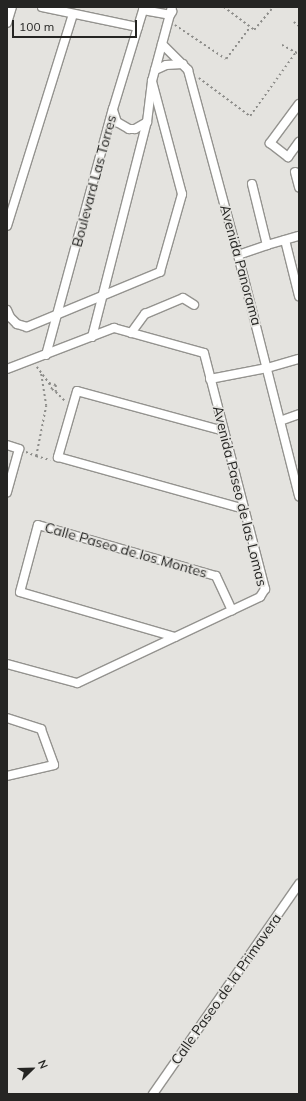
<!DOCTYPE html>
<style>
body{margin:0}
#map{position:relative;width:306px;height:1101px;overflow:hidden;background:#e4e3df;font-family:Mulish,sans-serif}
div>[style]{position:absolute}
[style*='--x']{left:calc(var(--x)*1px);top:calc(var(--y)*1px);width:calc(var(--w)*1px);rotate:calc(var(--a)*1deg)}
.path>*{height:1.5px;margin-top:-0.75px;transform-origin:0;background:repeating-linear-gradient(90deg,#8d8d8a 0 2px,transparent 0 5px)}
.roads{filter:drop-shadow(1px 0 #94938f) drop-shadow(-1px 0 #94938f) drop-shadow(0 1px #94938f) drop-shadow(0 -1px #94938f)}
.minor>*{height:8px;margin:-4px;padding:0 4px;transform-origin:4px;border-radius:4px;background:#fff}
span{translate:-50% -50%;white-space:nowrap;text-align:center;line-height:1.15;-webkit-text-stroke:3.5px #e4e3df;paint-order:stroke}
.street-label{font-size:14px;color:#252523}
.frame{position:absolute;inset:0;border:8px solid #252523;pointer-events:none}
.north{position:absolute;left:12px;top:1049px;width:40px;height:40px;-webkit-text-stroke:3px #e4e3df;paint-order:stroke;rotate:67deg;font-size:11px;font-weight:700;line-height:16px;text-align:center;color:#252523}
.north::after{content:'';display:block;margin:auto;width:14px;height:18px;background:#252523;clip-path:polygon(50% 0,100% 100%,50% 72%,0 100%)}
.scale{position:absolute;left:12px;top:20px;width:125px;height:18px;box-sizing:border-box;border:2px solid #252523;border-top:0;padding-left:5px;font-size:12px;line-height:14px;white-space:nowrap;color:#252523;-webkit-text-stroke:3px #e4e3df;paint-order:stroke}
</style>
<div id="map">
<div class="path">
<div style="--x:224;--y:7;--w:38;--a:37"></div>
<div style="--x:254;--y:30;--w:30;--a:-50"></div>
<div style="--x:294;--y:22;--w:6;--a:39"></div>
<div style="--x:175;--y:25;--w:61;--a:33.7"></div>
<div style="--x:226;--y:59;--w:40;--a:-53"></div>
<div style="--x:282;--y:45;--w:19;--a:28"></div>
<div style="--x:199;--y:78;--w:64;--a:36.7"></div>
<div style="--x:250;--y:116;--w:79;--a:-54.3"></div>
<div style="--x:37;--y:367;--w:20;--a:53"></div>
<div style="--x:49;--y:383;--w:7;--a:16"></div>
<div style="--x:56;--y:385;--w:7;--a:90"></div>
<div style="--x:56;--y:392;--w:13;--a:45"></div>
<div style="--x:49;--y:383;--w:7;--a:63"></div>
<div style="--x:52;--y:389;--w:5;--a:37"></div>
<div style="--x:26;--y:452;--w:11;--a:22"></div>
<div style="--x:36;--y:456;--w:51;--a:-78.7"></div>
<div style="--x:46;--y:406;--w:33;--a:-99"></div>
<div style="--x:36;--y:456;--w:15;--a:16"></div>
</div>
<div class="roads">
<div class="minor">
<div style="--x:42;--y:7;--w:98;--a:11.8"></div>
<div style="--x:143;--y:10;--w:27;--a:10"></div>
<div style="--x:170;--y:15;--w:4;--a:-56"></div>
<div style="--x:7;--y:23;--w:17;--a:-73"></div>
<div style="--x:162;--y:44;--w:37;--a:45"></div>
<div style="--x:188;--y:70;--w:192;--a:74.9"></div>
<div style="--x:238;--y:255;--w:249;--a:75.8"></div>
<div style="--x:155;--y:70;--w:12;--a:-24"></div>
<div style="--x:166;--y:65;--w:17;--a:-3"></div>
<div style="--x:299;--y:104;--w:49;--a:126.6"></div>
<div style="--x:270;--y:143;--w:23;--a:38"></div>
<div style="--x:288;--y:157;--w:19;--a:-54"></div>
<div style="--x:113;--y:110;--w:13;--a:72"></div>
<div style="--x:117;--y:122;--w:14;--a:30"></div>
<div style="--x:129;--y:129;--w:6;--a:0"></div>
<div style="--x:135;--y:129;--w:14;--a:-30"></div>
<div style="--x:295;--y:172;--w:16;--a:75"></div>
<div style="--x:252;--y:184;--w:63;--a:76.2"></div>
<div style="--x:7;--y:226;--w:222;--a:-72.7"></div>
<div style="--x:285;--y:240;--w:58;--a:76"></div>
<div style="--x:238;--y:255;--w:31;--a:-19"></div>
<div style="--x:267;--y:245;--w:33;--a:-16"></div>
<div style="--x:7;--y:310;--w:8;--a:67"></div>
<div style="--x:10;--y:317;--w:10;--a:45"></div>
<div style="--x:17;--y:324;--w:10;--a:17"></div>
<div style="--x:27;--y:327;--w:144;--a:-22.5"></div>
<div style="--x:160;--y:272;--w:81;--a:-74.2"></div>
<div style="--x:182;--y:194;--w:117;--a:-104.9"></div>
<div style="--x:131;--y:333;--w:24;--a:-54"></div>
<div style="--x:145;--y:314;--w:41;--a:-22.8"></div>
<div style="--x:183;--y:298;--w:13;--a:32"></div>
<div style="--x:92;--y:337;--w:222;--a:-75.7"></div>
<div style="--x:147;--y:122;--w:41;--a:-83"></div>
<div style="--x:152;--y:81;--w:77;--a:-74.9"></div>
<div style="--x:46;--y:355;--w:255;--a:-74.8"></div>
<div style="--x:113;--y:109;--w:107;--a:-73.1"></div>
<div style="--x:7;--y:369;--w:115;--a:-21"></div>
<div style="--x:114;--y:328;--w:93;--a:15.5"></div>
<div style="--x:204;--y:353;--w:244;--a:75.5"></div>
<div style="--x:265;--y:589;--w:9;--a:122"></div>
<div style="--x:260;--y:597;--w:202;--a:154.8"></div>
<div style="--x:77;--y:683;--w:73;--a:-164.8"></div>
<div style="--x:210;--y:379;--w:58;--a:-10.9"></div>
<div style="--x:267;--y:368;--w:33;--a:-16"></div>
<div style="--x:280;--y:421;--w:20;--a:-20"></div>
<div style="--x:224;--y:431;--w:152;--a:-164.8"></div>
<div style="--x:77;--y:391;--w:69;--a:106.1"></div>
<div style="--x:58;--y:457;--w:193;--a:15.6"></div>
<div style="--x:7;--y:445;--w:13;--a:18"></div>
<div style="--x:19;--y:449;--w:45;--a:105.6"></div>
<div style="--x:175;--y:637;--w:161;--a:-163.8"></div>
<div style="--x:20;--y:592;--w:69;--a:-75"></div>
<div style="--x:38;--y:525;--w:185;--a:16"></div>
<div style="--x:216;--y:576;--w:38;--a:65"></div>
<div style="--x:7;--y:718;--w:36;--a:18"></div>
<div style="--x:41;--y:729;--w:38;--a:70"></div>
<div style="--x:54;--y:765;--w:48;--a:166.8"></div>
<div style="--x:153;--y:1094;--w:256;--a:-55.2"></div>
</div>
</div>
<div class="street-label">
<span style="left:94px;top:181px;rotate:-75deg">Boulevard Las Torres</span>
<span style="left:241px;top:265px;rotate:75deg">Avenida Panorama</span>
<span style="left:240px;top:496px;rotate:76deg">Avenida Paseo de las Lomas</span>
<span style="left:126px;top:550px;rotate:16deg">Calle Paseo de los Montes</span>
<span style="left:226px;top:989px;rotate:-55deg">Calle Paseo de la Primavera</span>
</div>
<div class="frame"></div>
<div class="north">N</div>
<div class="scale">100 m</div>
</div>
